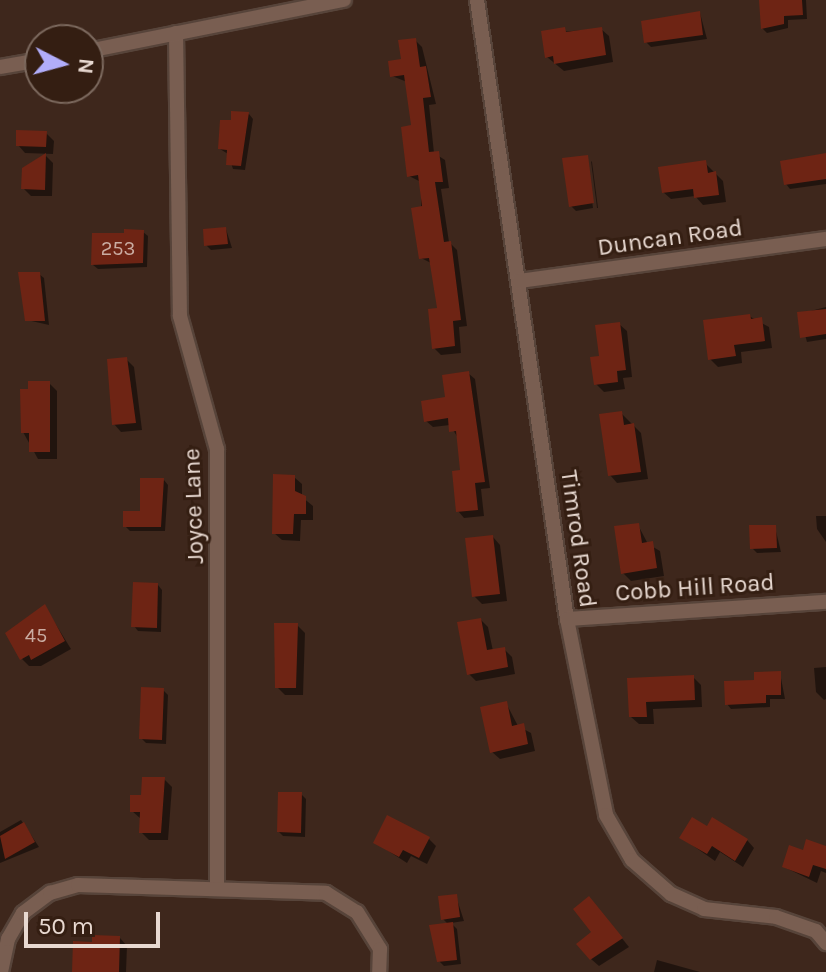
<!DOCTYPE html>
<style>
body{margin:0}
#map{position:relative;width:826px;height:972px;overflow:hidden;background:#3e271c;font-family:Karla,sans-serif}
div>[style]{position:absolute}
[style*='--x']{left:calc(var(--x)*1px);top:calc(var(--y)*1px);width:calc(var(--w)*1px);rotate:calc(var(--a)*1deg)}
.shadow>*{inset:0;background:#0007}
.building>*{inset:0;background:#6e2414}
.roads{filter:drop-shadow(2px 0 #57443a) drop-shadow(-2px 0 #57443a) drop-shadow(0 2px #57443a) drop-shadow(0 -2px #57443a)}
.street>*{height:14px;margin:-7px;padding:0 7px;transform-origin:7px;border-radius:7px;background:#795e51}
span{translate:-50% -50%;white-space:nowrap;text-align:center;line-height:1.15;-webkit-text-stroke:6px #341e12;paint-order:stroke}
.number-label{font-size:20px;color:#caaca2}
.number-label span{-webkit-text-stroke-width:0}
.street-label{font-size:24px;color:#e8d9d1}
.north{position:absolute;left:24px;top:24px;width:80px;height:80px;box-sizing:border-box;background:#341e12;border:2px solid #7c695e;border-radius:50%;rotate:96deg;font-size:22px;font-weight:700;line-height:32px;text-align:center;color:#e8d9d1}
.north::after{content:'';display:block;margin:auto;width:28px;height:36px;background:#b1adfa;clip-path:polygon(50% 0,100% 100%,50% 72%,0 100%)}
.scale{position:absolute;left:24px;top:912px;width:136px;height:36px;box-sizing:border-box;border:4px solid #e8d9d1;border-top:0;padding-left:10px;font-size:24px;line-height:28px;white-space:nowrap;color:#e8d9d1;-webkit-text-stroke:6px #341e12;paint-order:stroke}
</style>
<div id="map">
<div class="shadow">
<div style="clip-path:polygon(782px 0,806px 0,807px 19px,788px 20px,788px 28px,767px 33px,762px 28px)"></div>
<div style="clip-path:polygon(700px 13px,707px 39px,651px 47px,646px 42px)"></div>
<div style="clip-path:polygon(601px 29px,609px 36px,613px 62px,564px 71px,547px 57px,543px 33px)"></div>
<div style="clip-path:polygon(415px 40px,422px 47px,436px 104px,429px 105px,434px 153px,445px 160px,449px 188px,441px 189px,449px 242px,457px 250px,467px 326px,459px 327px,461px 353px,441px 355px,434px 348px,440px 310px,433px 264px,421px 258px,421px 182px,409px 176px,413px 127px,407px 82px,392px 76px)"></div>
<div style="clip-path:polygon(249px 114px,253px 119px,245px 170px,233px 169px,228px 154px,220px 149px,233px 123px)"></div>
<div style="clip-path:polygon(46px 133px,54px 141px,53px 154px,25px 153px,18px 145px)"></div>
<div style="clip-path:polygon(826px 155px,826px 184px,790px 189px,786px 184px)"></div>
<div style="clip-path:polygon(46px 156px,53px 163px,52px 196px,31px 196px,23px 188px)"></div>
<div style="clip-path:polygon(587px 157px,593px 208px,576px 211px,571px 206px)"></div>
<div style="clip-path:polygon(591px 161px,592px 162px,598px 208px,597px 208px)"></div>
<div style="clip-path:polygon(705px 163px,723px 181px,726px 202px,703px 205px,695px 196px,671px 199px,663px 192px)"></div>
<div style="clip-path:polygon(226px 229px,232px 248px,211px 250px,206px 245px)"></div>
<div style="clip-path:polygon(143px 232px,148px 236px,147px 267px,98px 269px,93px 265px,94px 235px)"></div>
<div style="clip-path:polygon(39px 274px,44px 278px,49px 325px,27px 320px)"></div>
<div style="clip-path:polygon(826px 307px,826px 339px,807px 342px,799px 314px)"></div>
<div style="clip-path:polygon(749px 316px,769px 327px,772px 348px,741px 352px,742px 363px,718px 367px,710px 359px)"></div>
<div style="clip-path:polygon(619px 324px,627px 331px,632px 377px,623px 378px,625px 389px,604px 392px,596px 384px,601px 358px)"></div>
<div style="clip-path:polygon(126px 359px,134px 367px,142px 430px,121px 432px,114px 424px)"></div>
<div style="clip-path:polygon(468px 373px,475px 379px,490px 488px,481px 489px,484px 516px,464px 518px,458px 511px,462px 472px,458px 438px,450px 425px,433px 427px,426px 421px)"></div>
<div style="clip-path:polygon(49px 383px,57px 391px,57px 459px,38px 459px,23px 432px,30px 391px)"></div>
<div style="clip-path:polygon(621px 413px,641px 433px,648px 479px,617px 483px,610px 475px)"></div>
<div style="clip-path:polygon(294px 477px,302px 484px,302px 497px,313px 506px,313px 520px,301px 520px,300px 541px,282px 540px,274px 533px)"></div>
<div style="clip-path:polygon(164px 480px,168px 485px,165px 531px,130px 531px,125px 526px,142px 513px)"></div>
<div style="clip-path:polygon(816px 516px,826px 516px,826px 542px,817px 529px)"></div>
<div style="clip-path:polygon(638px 525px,648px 544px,660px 551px,664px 576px,631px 581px,623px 573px)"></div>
<div style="clip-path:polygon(775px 527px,781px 552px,757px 553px,752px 548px)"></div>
<div style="clip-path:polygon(493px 537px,500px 545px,507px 601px,482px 604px,474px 596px)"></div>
<div style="clip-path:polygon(158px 585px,162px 590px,161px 632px,138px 631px,134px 626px)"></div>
<div style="clip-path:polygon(45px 607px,71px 649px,41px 666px,29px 666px,22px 659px)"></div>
<div style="clip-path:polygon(481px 620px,488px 627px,493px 651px,504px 649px,512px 657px,515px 674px,476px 681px,469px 674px)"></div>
<div style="clip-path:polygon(297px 625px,305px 633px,303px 695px,285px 695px,277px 687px)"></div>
<div style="clip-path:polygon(826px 667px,826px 699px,824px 700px,816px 692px,814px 668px)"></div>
<div style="clip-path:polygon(780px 673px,785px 699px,770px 699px,770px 707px,731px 709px,727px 704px,756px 682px)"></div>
<div style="clip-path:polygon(693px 677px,701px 685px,702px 707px,653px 709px,654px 724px,639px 724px,631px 717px,630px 680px)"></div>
<div style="clip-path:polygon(163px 690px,168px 695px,166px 744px,146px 743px,141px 738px)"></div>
<div style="clip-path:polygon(506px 703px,518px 726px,531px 733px,535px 751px,500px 759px,492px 752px)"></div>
<div style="clip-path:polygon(164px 779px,172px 787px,168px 840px,149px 840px,141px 832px,141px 819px,132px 811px)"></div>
<div style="clip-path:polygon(301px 794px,306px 799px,305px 837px,283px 836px,279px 832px)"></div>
<div style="clip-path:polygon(21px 820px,39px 847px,0 863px,0 832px)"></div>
<div style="clip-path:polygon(707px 828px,747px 840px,754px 848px,743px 867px,720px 852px,715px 861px,682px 838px)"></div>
<div style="clip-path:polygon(429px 839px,436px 846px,427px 864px,411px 856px,407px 863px,376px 843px)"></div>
<div style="clip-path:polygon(826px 848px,826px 873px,821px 871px,817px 883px,784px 867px,804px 852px)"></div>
<div style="clip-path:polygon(456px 896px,464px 921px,451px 923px,457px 929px,461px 964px,444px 966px,439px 961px,449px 925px,443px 919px)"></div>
<div style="clip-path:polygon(596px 906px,629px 947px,599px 966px,591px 959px)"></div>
<div style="clip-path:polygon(120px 938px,127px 946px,126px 972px,74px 972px)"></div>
<div style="clip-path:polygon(657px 960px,700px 972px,654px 972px)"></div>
</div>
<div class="building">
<div style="clip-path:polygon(759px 0,802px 0,803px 15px,784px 16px,784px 24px,761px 29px)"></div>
<div style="clip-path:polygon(700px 11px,703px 35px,644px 43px,641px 21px)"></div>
<div style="clip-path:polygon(565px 27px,566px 32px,602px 27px,606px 55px,554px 64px,553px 56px,545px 58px,541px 31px)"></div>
<div style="clip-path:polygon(416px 38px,420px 67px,426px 66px,431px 97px,423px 98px,429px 152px,439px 151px,443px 182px,435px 182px,444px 242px,451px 241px,461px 320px,453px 321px,455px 346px,432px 349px,428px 309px,437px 308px,429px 258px,419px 259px,411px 208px,422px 206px,418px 175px,407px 177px,401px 127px,411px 125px,404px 75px,390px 77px,388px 61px,401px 59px,398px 40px)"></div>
<div style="clip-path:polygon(231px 111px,249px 112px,241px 166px,226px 165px,227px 150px,218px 149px,220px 120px,231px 120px)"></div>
<div style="clip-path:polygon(16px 130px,47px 131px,46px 147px,16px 146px)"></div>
<div style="clip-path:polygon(46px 153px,45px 190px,21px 189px,22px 168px)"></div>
<div style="clip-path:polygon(826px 153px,826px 179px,784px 185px,780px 161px)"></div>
<div style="clip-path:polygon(588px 155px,594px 203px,569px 207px,562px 158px)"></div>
<div style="clip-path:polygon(706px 160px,708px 173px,716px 171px,719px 195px,694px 198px,693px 189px,662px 193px,658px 167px)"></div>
<div style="clip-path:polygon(226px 227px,228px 244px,204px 246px,203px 229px)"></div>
<div style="clip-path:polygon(124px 229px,144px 230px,143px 263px,91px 265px,92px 233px,124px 233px)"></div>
<div style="clip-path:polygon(18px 272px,40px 272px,45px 321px,25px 321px)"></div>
<div style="clip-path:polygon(826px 309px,826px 334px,800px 338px,797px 312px)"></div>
<div style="clip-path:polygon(750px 314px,751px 319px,762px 317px,765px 341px,734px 345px,736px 356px,708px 360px,703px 320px)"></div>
<div style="clip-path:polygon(620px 322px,626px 370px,617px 371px,618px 382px,594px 385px,590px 357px,599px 356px,595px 325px)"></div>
<div style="clip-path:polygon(127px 357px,136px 423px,112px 425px,107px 359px)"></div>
<div style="clip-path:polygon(469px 371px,485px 482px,475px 483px,478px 510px,456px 512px,452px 471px,460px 470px,456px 431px,449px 432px,448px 418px,424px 422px,421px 401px,445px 397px,442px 375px)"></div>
<div style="clip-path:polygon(28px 381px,50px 381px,50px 452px,29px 452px,29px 433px,21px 433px,20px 389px,28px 389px)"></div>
<div style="clip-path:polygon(622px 411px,624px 425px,634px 423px,641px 472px,608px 476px,599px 414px)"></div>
<div style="clip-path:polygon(273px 474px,295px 475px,295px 491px,306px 496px,306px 514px,294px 514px,293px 534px,272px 534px)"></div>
<div style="clip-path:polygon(140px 478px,164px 478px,161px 527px,123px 527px,123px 511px,140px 511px)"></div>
<div style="clip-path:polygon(639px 523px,642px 543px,653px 541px,657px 568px,621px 574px,614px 526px)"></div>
<div style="clip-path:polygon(749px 525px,776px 525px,777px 548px,750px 549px)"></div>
<div style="clip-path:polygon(493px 535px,500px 594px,472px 597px,465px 538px)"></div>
<div style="clip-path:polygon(133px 582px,158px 583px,157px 628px,131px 627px)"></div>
<div style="clip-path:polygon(45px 604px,65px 641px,31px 660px,29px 655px,20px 660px,5px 633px)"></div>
<div style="clip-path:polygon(481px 618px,487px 650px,505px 647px,508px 667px,467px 675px,457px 622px)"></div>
<div style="clip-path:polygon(274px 623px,298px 623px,296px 688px,275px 688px)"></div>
<div style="clip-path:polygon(781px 671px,781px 695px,766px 695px,766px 703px,725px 705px,724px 681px,754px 680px,754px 672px)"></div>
<div style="clip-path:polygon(694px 675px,695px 700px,646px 702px,647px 717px,629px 717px,627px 678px)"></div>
<div style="clip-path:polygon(141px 687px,164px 688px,162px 740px,139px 739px)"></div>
<div style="clip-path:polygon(507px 701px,512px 726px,524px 723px,528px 744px,490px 753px,480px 707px)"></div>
<div style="clip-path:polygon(142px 777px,165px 777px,161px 833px,139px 833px,140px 812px,130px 812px,130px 795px,141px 795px)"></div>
<div style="clip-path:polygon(278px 792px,302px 792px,301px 833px,277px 832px)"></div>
<div style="clip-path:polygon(387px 815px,430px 837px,419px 858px,403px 850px,399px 857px,373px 843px)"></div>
<div style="clip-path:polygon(692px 817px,707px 826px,712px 817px,748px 839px,735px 861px,712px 846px,707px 854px,679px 838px)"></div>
<div style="clip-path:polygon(24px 822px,35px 842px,5px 859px,0 836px)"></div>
<div style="clip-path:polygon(806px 839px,826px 846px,826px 869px,813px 865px,809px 877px,782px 867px,789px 845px,803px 850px)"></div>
<div style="clip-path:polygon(457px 894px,460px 917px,441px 920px,438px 896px)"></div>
<div style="clip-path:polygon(589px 896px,623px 938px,590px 960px,576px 944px,591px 932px,573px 909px)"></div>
<div style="clip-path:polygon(453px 922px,457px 960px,437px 962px,429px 925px)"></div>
<div style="clip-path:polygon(92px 935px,120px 936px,119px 972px,72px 972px,73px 941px,92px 942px)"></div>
</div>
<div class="roads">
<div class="street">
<div style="--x:477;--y:0;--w:626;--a:81.73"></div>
<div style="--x:567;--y:619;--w:200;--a:78.7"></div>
<div style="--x:606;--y:815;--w:52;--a:60"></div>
<div style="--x:632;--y:860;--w:52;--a:41.1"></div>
<div style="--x:671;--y:894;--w:36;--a:24"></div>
<div style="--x:704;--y:909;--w:72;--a:6.3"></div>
<div style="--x:776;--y:917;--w:42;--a:19.3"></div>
<div style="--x:816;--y:931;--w:16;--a:50"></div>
<div style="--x:176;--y:33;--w:283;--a:89.2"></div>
<div style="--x:180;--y:316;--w:138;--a:74.5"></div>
<div style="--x:217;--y:449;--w:438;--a:90"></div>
<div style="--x:88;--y:51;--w:261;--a:-11.3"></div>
<div style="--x:0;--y:67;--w:41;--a:-9.9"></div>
<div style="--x:519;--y:281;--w:310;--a:-7.8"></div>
<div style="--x:567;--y:619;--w:260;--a:-3.8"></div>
<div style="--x:1;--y:972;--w:34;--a:-78"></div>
<div style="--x:8;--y:939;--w:30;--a:-60"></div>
<div style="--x:23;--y:913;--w:34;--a:-37"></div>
<div style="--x:50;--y:893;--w:29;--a:-16"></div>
<div style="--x:78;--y:885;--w:248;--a:1.8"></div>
<div style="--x:326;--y:893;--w:36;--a:32"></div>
<div style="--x:357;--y:912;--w:44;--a:58.1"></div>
<div style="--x:380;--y:949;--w:23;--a:92"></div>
</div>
</div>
<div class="number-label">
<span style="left:118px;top:248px">253</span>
<span style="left:36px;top:635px">45</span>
</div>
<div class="street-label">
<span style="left:670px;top:238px;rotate:-8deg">Duncan Road</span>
<span style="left:194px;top:506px;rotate:-92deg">Joyce Lane</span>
<span style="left:578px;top:539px;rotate:82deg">Timrod Road</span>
<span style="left:695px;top:588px;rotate:-4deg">Cobb Hill Road</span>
</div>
<div class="north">N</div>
<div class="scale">50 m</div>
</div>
